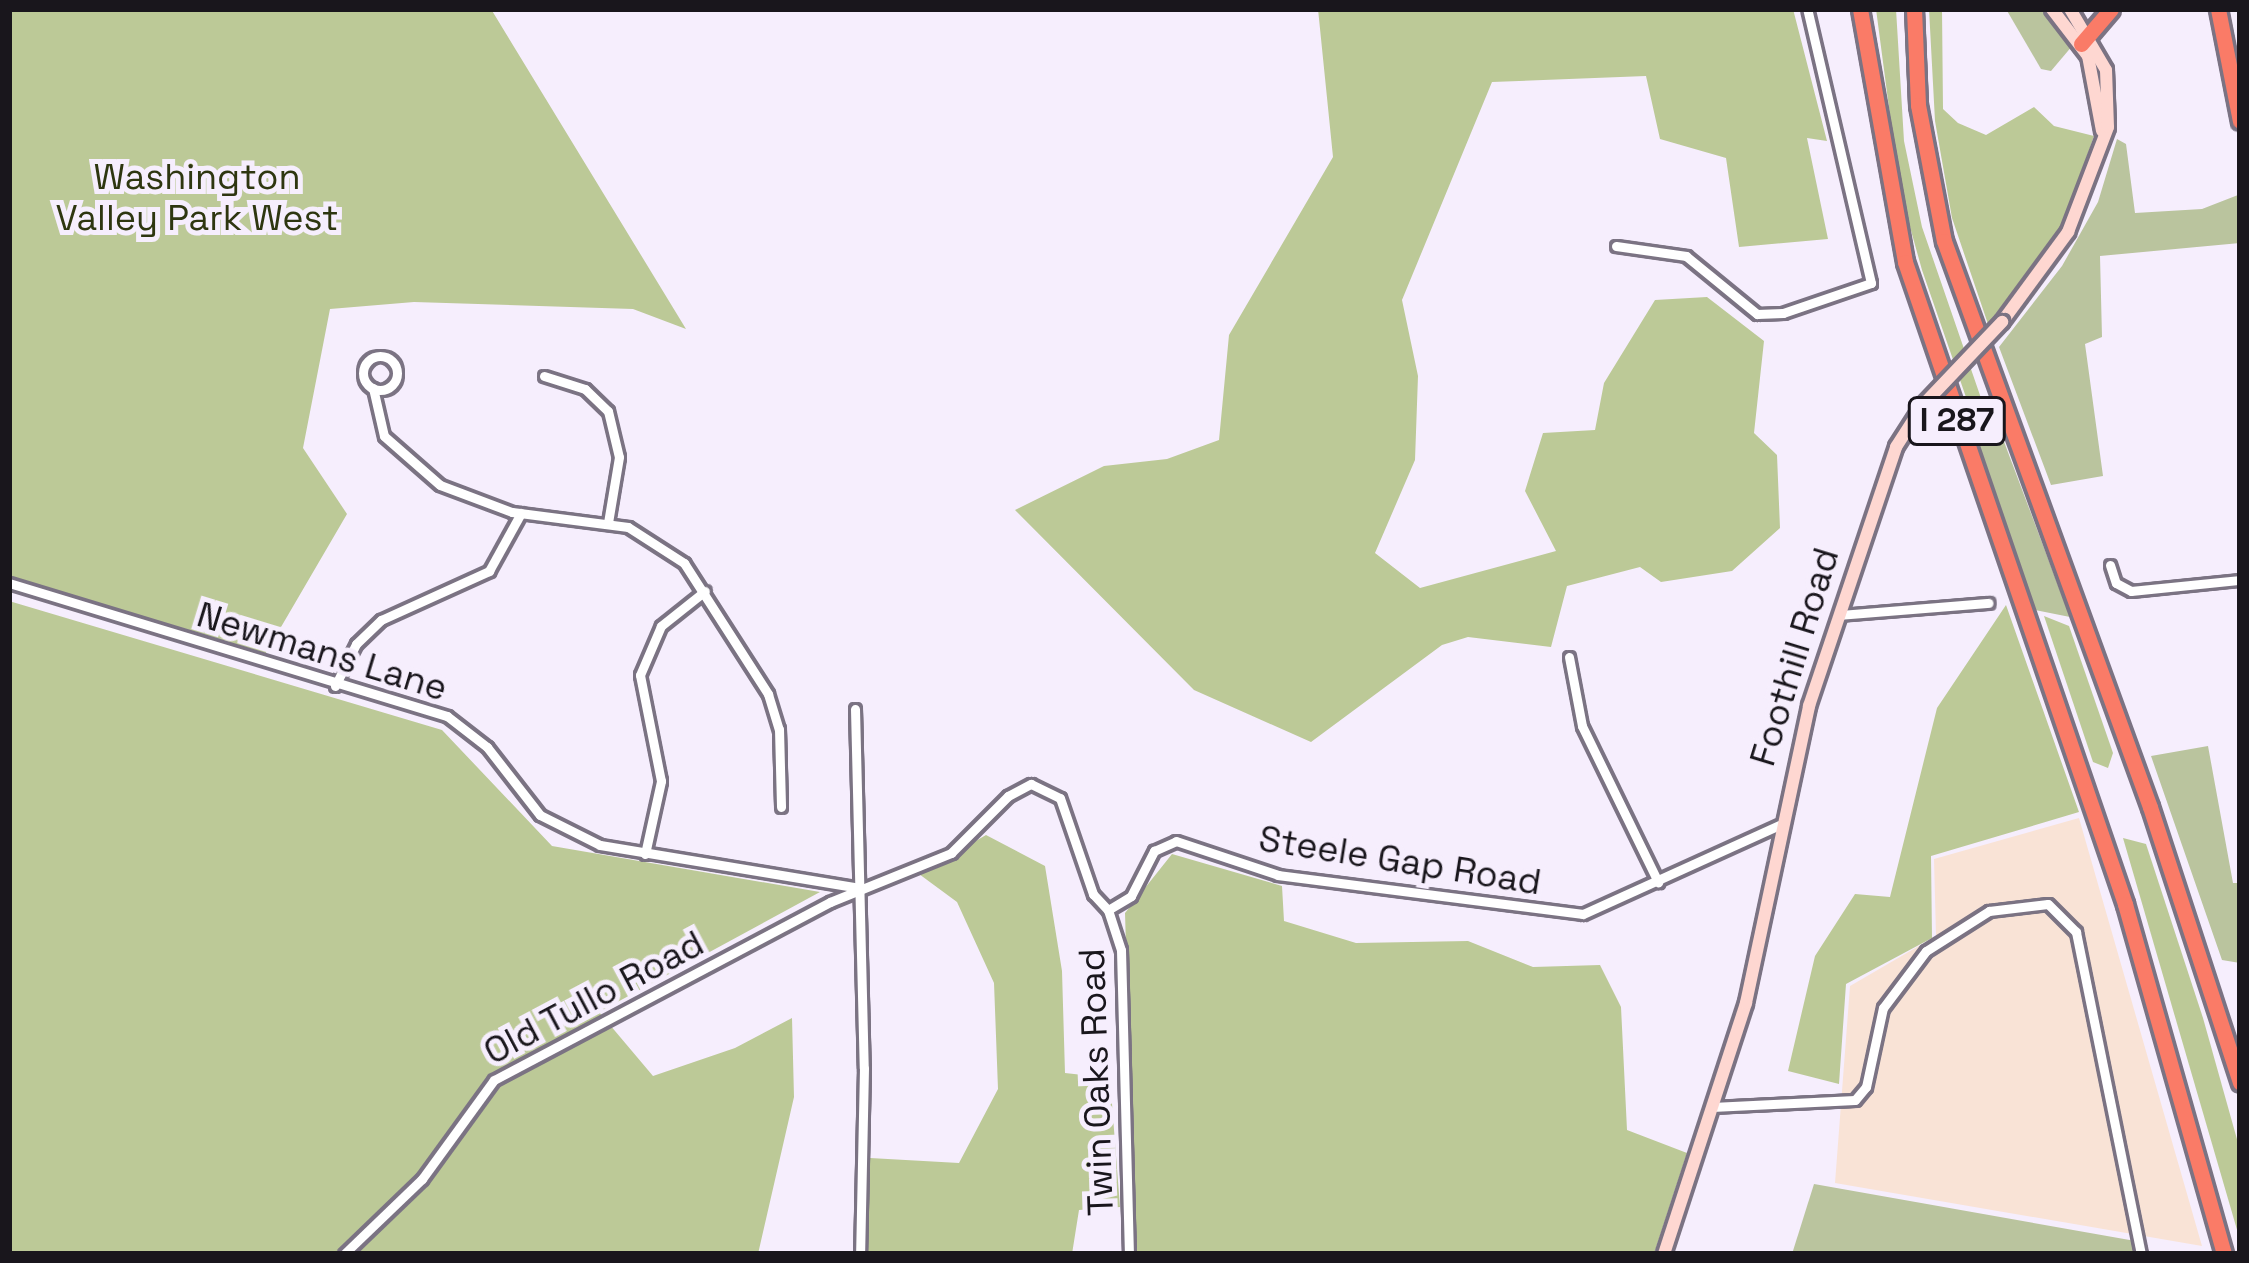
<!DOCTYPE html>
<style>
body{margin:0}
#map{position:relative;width:2249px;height:1263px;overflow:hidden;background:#f6eefd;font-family:"Space Grotesk",sans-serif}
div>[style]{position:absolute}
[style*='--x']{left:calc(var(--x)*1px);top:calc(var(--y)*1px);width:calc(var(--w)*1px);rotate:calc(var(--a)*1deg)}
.industrial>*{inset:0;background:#f9e3d6}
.green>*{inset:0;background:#bac49e}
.forest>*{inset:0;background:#bcc997}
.roads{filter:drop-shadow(3px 0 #7b7383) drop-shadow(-3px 0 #7b7383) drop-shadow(0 3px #7b7383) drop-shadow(0 -3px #7b7383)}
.street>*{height:9px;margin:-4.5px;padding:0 4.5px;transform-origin:4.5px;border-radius:4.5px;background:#fff}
.street>.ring{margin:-4.5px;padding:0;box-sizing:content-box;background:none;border:9px solid #fff;border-radius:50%}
.secondary>*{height:12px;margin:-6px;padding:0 6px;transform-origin:6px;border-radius:6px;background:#fed7d1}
.highway>*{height:15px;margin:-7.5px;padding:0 7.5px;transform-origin:7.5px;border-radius:7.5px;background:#fa7b67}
.bridges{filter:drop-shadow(3px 0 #7b7383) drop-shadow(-3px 0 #7b7383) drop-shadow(0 3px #7b7383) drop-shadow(0 -3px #7b7383)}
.secondary-bridge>*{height:12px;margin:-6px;padding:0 6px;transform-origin:6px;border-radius:6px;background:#fed7d1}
span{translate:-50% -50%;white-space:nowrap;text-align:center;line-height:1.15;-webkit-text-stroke:10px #f6eefd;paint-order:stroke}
.shield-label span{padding:3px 9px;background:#f6eefd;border:3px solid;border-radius:9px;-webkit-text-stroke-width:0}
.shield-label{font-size:33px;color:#19161c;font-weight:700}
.park-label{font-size:36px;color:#2e3610}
.street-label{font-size:36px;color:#19161c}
.frame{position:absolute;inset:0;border:12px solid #19161c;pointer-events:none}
</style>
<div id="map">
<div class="industrial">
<div style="clip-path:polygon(2079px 818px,2202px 1246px,1835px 1183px,1850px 986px,1936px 936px,1934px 859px)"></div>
</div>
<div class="green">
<div style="clip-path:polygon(2006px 9px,2046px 9px,2069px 33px,2073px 45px,2051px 71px,2041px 69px)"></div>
<div style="clip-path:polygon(2117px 139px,2126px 144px,2135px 213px,2202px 209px,2238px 195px,2240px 243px,2100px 256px,2102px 337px,2085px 344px,2103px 476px,2051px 485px,1999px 347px,2062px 266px,2098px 202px)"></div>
<div style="clip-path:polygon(1972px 429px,2003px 439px,2070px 617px,2035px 610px)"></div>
<div style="clip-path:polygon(2208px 746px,2233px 883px,2240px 883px,2240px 963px,2222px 960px,2151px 756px)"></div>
<div style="clip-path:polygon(1814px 1184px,2141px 1242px,2143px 1254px,1792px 1254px)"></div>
</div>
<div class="forest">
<div style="clip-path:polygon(9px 9px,491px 9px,686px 329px,633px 309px,414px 302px,330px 309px,303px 448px,347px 514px,260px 663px,9px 583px)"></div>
<div style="clip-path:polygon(1318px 9px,1793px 9px,1827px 141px,1807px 138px,1828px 239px,1739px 247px,1726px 158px,1660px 139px,1646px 76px,1492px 82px,1402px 300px,1418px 376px,1415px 460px,1375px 553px,1420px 588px,1556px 551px,1525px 491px,1543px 433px,1595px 430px,1604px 383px,1655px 300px,1707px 297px,1764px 341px,1754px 433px,1777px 455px,1780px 528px,1732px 571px,1661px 582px,1640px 567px,1567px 586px,1551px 647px,1468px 637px,1442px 645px,1311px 742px,1194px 690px,1015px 510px,1104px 466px,1167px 459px,1219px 440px,1229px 335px,1333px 157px)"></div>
<div style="clip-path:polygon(1876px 9px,1896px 9px,1904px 141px,1922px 227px,1992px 430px,1977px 429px,1922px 270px,1900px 191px)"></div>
<div style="clip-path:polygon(1929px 9px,1942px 9px,1943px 109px,1958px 123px,1986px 135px,2034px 107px,2054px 126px,2094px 136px,2061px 230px,1988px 324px,1952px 218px,1935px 121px)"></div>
<div style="clip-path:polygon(9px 601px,442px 730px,552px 846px,820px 892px,599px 1012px,653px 1076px,735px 1048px,792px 1018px,794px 1097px,758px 1254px,9px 1254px)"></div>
<div style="clip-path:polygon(2006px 605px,2079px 812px,1931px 856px,1932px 938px,1846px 984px,1839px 1084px,1788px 1071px,1815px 956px,1855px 894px,1890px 897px,1937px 708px)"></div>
<div style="clip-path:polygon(2044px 616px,2069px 626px,2113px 753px,2108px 768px,2093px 762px)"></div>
<div style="clip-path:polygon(986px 835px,1045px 866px,1062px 971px,1065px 1073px,1110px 1078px,1120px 1207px,1079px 1210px,1072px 1254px,864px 1254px,870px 1158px,959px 1163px,998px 1089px,994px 983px,957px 902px,919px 874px)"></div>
<div style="clip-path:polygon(2123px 838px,2146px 844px,2203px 1018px,2240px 1150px,2240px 1240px)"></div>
<div style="clip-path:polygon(1172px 854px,1282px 886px,1284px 921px,1356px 943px,1468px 941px,1533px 967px,1600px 965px,1621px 1007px,1627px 1130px,1687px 1153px,1654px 1254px,1135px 1254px,1125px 913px)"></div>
</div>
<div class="roads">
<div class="street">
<div style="--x:1616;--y:246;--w:71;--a:8.1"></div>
<div style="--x:1686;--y:256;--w:92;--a:39.2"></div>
<div style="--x:1757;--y:314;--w:26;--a:-2"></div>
<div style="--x:1783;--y:313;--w:93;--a:-18.8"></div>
<div style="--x:1871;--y:283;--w:281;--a:-103.1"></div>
<div class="ring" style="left:363px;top:356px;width:25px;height:25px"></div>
<div style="--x:544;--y:376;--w:43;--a:17.6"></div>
<div style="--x:585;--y:389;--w:32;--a:44"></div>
<div style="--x:608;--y:411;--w:47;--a:76.6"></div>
<div style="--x:619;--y:457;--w:67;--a:99.5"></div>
<div style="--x:373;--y:388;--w:49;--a:77.1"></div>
<div style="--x:384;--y:436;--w:74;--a:41.2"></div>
<div style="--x:440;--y:485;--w:77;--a:20.6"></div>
<div style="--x:512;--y:512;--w:117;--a:7.4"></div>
<div style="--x:628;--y:527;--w:67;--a:32.7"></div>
<div style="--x:684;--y:563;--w:156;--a:57.3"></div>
<div style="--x:768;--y:694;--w:37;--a:73"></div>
<div style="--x:779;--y:729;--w:78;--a:88.5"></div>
<div style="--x:2110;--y:565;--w:19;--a:72"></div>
<div style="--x:2116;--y:583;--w:17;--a:28"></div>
<div style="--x:2131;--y:591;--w:110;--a:-5.8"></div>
<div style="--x:9;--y:583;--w:458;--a:16.9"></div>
<div style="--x:447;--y:716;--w:51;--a:37.8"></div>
<div style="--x:487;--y:747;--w:86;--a:52.1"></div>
<div style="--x:540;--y:815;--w:67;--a:26.6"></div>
<div style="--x:600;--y:845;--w:265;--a:9.4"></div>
<div style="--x:1839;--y:615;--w:150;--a:-4.6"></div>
<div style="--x:1569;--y:657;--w:70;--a:79.3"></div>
<div style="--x:1582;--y:726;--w:174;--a:64"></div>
<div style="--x:335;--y:686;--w:47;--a:-63.4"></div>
<div style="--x:356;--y:644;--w:35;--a:-44"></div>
<div style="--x:381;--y:620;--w:119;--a:-24.4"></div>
<div style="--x:489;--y:571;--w:66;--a:-61.1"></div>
<div style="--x:855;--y:709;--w:359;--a:88.6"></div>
<div style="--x:864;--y:1068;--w:186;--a:91.2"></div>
<div style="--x:645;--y:854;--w:75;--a:-77.6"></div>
<div style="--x:661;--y:781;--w:108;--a:-101.2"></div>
<div style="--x:640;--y:675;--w:53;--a:-66.8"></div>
<div style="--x:661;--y:626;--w:56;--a:-38.5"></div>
<div style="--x:1108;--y:910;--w:42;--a:72"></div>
<div style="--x:1121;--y:950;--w:304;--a:88.5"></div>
<div style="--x:1712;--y:1107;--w:143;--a:-2.8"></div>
<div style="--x:1855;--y:1100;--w:17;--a:-50"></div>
<div style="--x:1866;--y:1087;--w:81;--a:-77.9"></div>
<div style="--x:1883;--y:1008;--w:71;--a:-53"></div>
<div style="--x:1926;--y:951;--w:75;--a:-32.4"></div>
<div style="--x:1989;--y:911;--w:59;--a:-6.8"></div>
<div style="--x:2048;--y:904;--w:40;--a:45"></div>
<div style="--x:2076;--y:932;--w:328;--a:78.6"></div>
<div style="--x:344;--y:1254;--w:108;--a:-43.9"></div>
<div style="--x:422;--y:1179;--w:122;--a:-54"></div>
<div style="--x:494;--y:1080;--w:380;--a:-27.9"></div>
<div style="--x:830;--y:902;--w:131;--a:-22"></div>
<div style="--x:951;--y:853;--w:81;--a:-45"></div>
<div style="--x:1008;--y:796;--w:26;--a:-28"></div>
<div style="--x:1031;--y:784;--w:32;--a:26"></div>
<div style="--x:1060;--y:798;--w:102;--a:71"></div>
<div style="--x:1093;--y:894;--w:22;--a:47"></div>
<div style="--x:1108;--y:910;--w:27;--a:-31"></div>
<div style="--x:1131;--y:896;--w:51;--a:-62.9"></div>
<div style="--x:1154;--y:851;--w:24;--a:-24"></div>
<div style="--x:1176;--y:841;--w:108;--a:18.4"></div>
<div style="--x:1278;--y:875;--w:307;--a:7.3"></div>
<div style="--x:1583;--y:914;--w:215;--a:-24.4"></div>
</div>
<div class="secondary">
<div style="--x:2052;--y:9;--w:59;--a:52.5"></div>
<div style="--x:2088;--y:56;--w:76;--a:79.4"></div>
<div style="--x:2002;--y:322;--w:112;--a:-53.7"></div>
<div style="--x:2068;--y:232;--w:112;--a:-69.1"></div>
<div style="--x:2108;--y:127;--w:57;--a:-92"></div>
<div style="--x:2106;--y:70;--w:71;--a:-120.5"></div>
<div style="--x:1664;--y:1254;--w:264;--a:-71.9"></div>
<div style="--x:1746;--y:1003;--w:304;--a:-78"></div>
<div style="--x:1809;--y:706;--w:273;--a:-71.4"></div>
<div style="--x:1896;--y:447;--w:50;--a:-57.3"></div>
</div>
<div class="highway">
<div style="--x:1860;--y:9;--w:257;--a:79.9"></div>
<div style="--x:1905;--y:262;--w:679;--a:71.08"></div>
<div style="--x:2125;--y:904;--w:364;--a:74.2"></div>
<div style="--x:1914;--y:9;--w:96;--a:87.6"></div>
<div style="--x:1918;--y:105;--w:138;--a:79.2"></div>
<div style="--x:1944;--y:241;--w:602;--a:70"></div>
<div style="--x:2150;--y:807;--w:290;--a:71.9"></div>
<div style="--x:2218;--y:9;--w:114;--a:78.9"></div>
<div style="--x:2081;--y:44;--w:46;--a:-49.4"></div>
</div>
</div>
<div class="bridges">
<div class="secondary-bridge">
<div style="--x:1923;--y:405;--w:115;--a:-46.4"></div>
</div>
</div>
<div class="shield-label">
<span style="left:1957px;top:421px">I 287</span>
</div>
<div class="park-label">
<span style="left:197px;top:198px">Washington<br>Valley Park West</span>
</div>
<div class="street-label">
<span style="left:322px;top:652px;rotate:17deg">Newmans Lane</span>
<span style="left:1795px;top:657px;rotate:-73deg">Foothill Road</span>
<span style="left:1400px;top:861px;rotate:9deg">Steele Gap Road</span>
<span style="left:594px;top:998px;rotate:-28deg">Old Tullo Road</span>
<span style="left:1097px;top:1082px;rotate:-92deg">Twin Oaks Road</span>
</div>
<div class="frame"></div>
</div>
